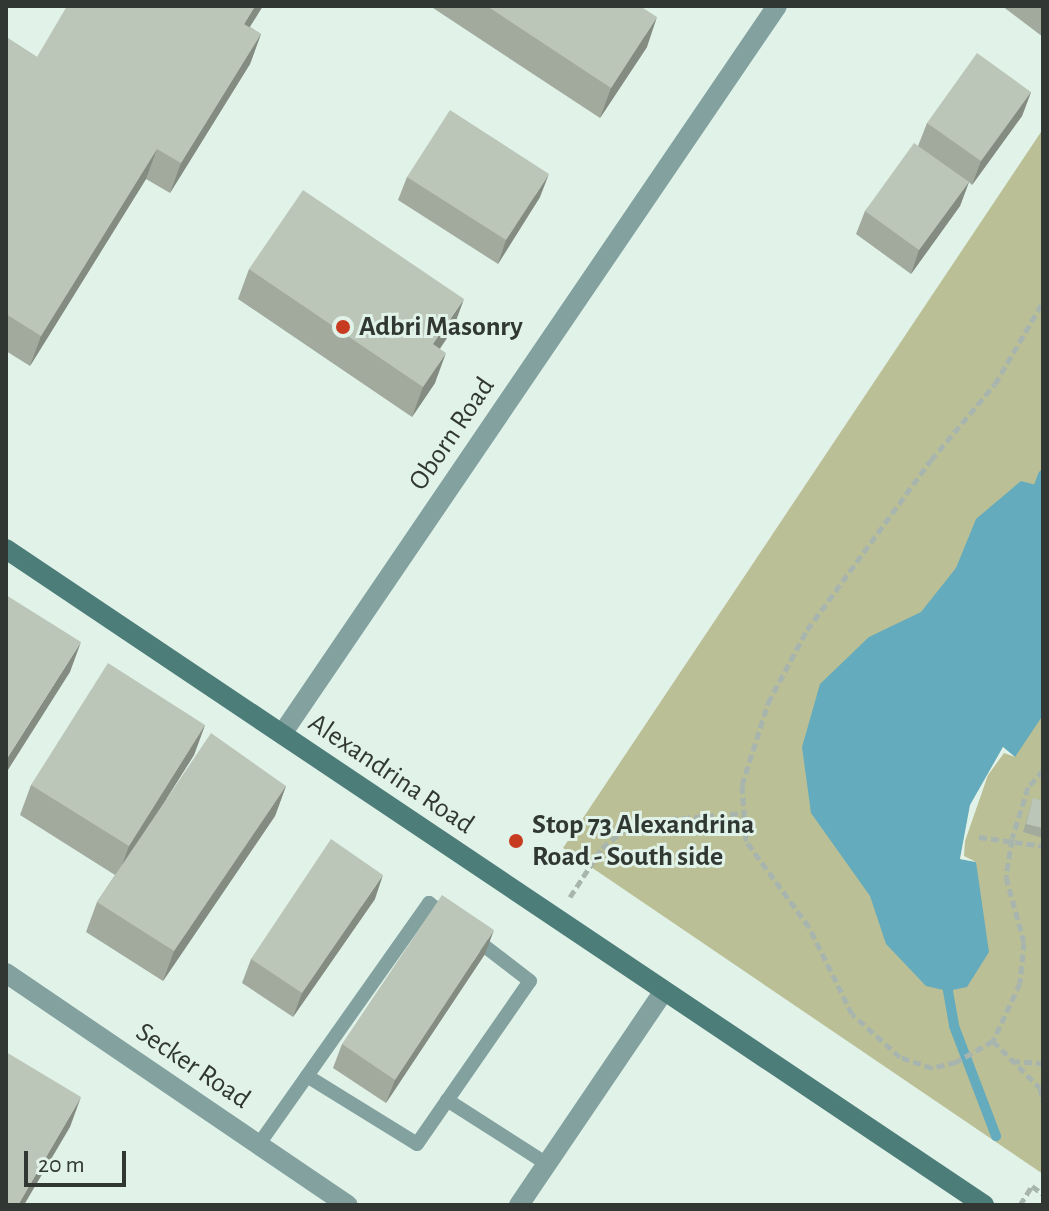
<!DOCTYPE html>
<style>
body{margin:0}
#map{position:relative;width:1049px;height:1211px;overflow:hidden;background:#e1f2e9;font-family:"Alegreya Sans",sans-serif}
div>[style]{position:absolute}
[style*='--x']{left:calc(var(--x)*1px);top:calc(var(--y)*1px);width:calc(var(--w)*1px);rotate:calc(var(--a)*1deg)}
.green>*{inset:0;background:#bbbf95}
.water>*{inset:0;background:#63abbd}
.pier>*{inset:0;background:#e1f2e9}
.stream>*{height:10px;margin:-5px;padding:0 5px;transform-origin:5px;border-radius:5px;background:#63abbd}
.path>*{height:5px;margin-top:-2.5px;transform-origin:0;background:repeating-linear-gradient(90deg,#a7b5ae 0 8px,transparent 0 12px)}
.service>*{height:14px;margin:-7px;padding:0 7px;transform-origin:7px;border-radius:7px;background:#82a19f}
.minor>*{height:20px;margin:-10px;padding:0 10px;transform-origin:10px;border-radius:10px;background:#82a19f}
.secondary>*{height:20px;margin:-10px;padding:0 10px;transform-origin:10px;border-radius:10px;background:#4d7d79}
.wall>*{inset:0;background:#a2aa9e}
.shaded-wall>*{inset:0;background:#848b81}
.building>*{inset:0;background:#bcc6b8}
.dots>*{width:22px;height:22px;translate:-50% -50%;box-sizing:border-box;border:4px solid #e1f2e9;border-radius:50%}
span{translate:-50% -50%;white-space:nowrap;text-align:center;line-height:1.15;-webkit-text-stroke:6px #e1f2e9;paint-order:stroke}
.poi-label{font-size:28px;color:#313834;font-weight:700}
.left{translate:0 -50%;text-align:left}
.street-label{font-size:28px;color:#313834}
.frame{position:absolute;inset:0;border:8px solid #313834;pointer-events:none}
.scale{position:absolute;left:24px;top:1151px;width:102px;height:36px;box-sizing:border-box;border:4px solid #313834;border-top:0;padding-left:10px;font-size:24px;line-height:28px;white-space:nowrap;color:#313834;-webkit-text-stroke:6px #e1f2e9;paint-order:stroke}
</style>
<div id="map">
<div class="green">
<div style="clip-path:polygon(1043px 129px,1043px 1174px,563px 848px)"></div>
</div>
<div class="water">
<div style="clip-path:polygon(1021px 481px,1043px 487px,1043px 715px,1015px 757px,1003px 747px,970px 806px,960px 859px,976px 862px,989px 952px,967px 987px,948px 991px,926px 986px,886px 944px,870px 896px,811px 813px,802px 747px,820px 684px,869px 637px,921px 612px,956px 568px,976px 519px)"></div>
</div>
<div class="pier">
<div style="clip-path:polygon(1003px 747px,1015px 757px,1004px 753px,988px 775px,965px 841px,964px 856px,976px 862px,960px 859px,970px 805px)"></div>
</div>
<div class="stream">
<div style="--x:1039;--y:486;--w:12;--a:-70"></div>
<div style="--x:948;--y:991;--w:36;--a:80"></div>
<div style="--x:954;--y:1026;--w:118;--a:69.1"></div>
</div>
<div class="path">
<div style="--x:1043;--y:770;--w:23;--a:131"></div>
<div style="--x:1028;--y:787;--w:54;--a:107.1"></div>
<div style="--x:1012;--y:839;--w:38;--a:99"></div>
<div style="--x:1006;--y:877;--w:67;--a:74.5"></div>
<div style="--x:1024;--y:942;--w:41;--a:95.6"></div>
<div style="--x:1020;--y:983;--w:64;--a:115"></div>
<div style="--x:993;--y:1041;--w:66;--a:45"></div>
<div style="--x:1040;--y:1088;--w:14;--a:78"></div>
<div style="--x:979;--y:837;--w:65;--a:8"></div>
<div style="--x:570;--y:897;--w:59;--a:-56.9"></div>
<div style="--x:602;--y:848;--w:41;--a:-39.1"></div>
<div style="--x:634;--y:822;--w:110;--a:-4.7"></div>
<div style="--x:993;--y:1041;--w:43;--a:150.4"></div>
<div style="--x:956;--y:1062;--w:25;--a:166"></div>
<div style="--x:932;--y:1068;--w:34;--a:-161"></div>
<div style="--x:900;--y:1057;--w:64;--a:-138.1"></div>
<div style="--x:852;--y:1014;--w:97;--a:-116.3"></div>
<div style="--x:809;--y:927;--w:107;--a:-126.2"></div>
<div style="--x:746;--y:841;--w:56;--a:-94.1"></div>
<div style="--x:742;--y:785;--w:86;--a:-72.4"></div>
<div style="--x:768;--y:703;--w:83;--a:-61.9"></div>
<div style="--x:807;--y:630;--w:210;--a:-53.9"></div>
<div style="--x:931;--y:460;--w:99;--a:-49.9"></div>
<div style="--x:995;--y:384;--w:95;--a:-59.7"></div>
<div style="--x:1012;--y:1061;--w:31;--a:4"></div>
<div style="--x:1020;--y:1205;--w:22;--a:-58"></div>
<div style="--x:1032;--y:1186;--w:14;--a:36"></div>
</div>
<div class="service">
<div style="--x:307;--y:1076;--w:129;--a:31.7"></div>
<div style="--x:417;--y:1144;--w:198;--a:-55.3"></div>
<div style="--x:530;--y:981;--w:71;--a:-142.5"></div>
<div style="--x:447;--y:1100;--w:119;--a:32.6"></div>
<div style="--x:259;--y:1144;--w:295;--a:-54.8"></div>
<div style="--x:429;--y:903;--w:24;--a:38"></div>
</div>
<div class="minor">
<div style="--x:282;--y:734;--w:880;--a:-55.79"></div>
<div style="--x:6;--y:973;--w:413;--a:34.2"></div>
<div style="--x:519;--y:1205;--w:258;--a:-55.9"></div>
</div>
<div class="secondary">
<div style="--x:6;--y:549;--w:1178;--a:33.85"></div>
</div>
<div class="wall">
<div style="clip-path:polygon(430px 6px,640px 6px,647px 47px,600px 118px)"></div>
<div style="clip-path:polygon(1002px 6px,1043px 6px,1043px 37px)"></div>
<div style="clip-path:polygon(250px 27px,261px 34px,250px 64px,170px 193px,146px 179px,30px 366px,6px 351px,6px 37px,37px 57px)"></div>
<div style="clip-path:polygon(1031px 92px,1022px 116px,972px 185px,969px 182px,960px 206px,911px 274px,856px 234px,865px 211px,918px 146px,927px 123px)"></div>
<div style="clip-path:polygon(407px 177px,540px 197px,498px 264px,398px 200px)"></div>
<div style="clip-path:polygon(249px 269px,453px 329px,440px 349px,435px 383px,412px 417px,238px 299px)"></div>
<div style="clip-path:polygon(205px 725px,194px 755px,166px 799px,286px 786px,275px 816px,163px 981px,86px 932px,97px 902px,115px 875px,20px 815px,31px 785px)"></div>
<div style="clip-path:polygon(1033px 798px,1043px 801px,1043px 838px,1023px 832px)"></div>
<div style="clip-path:polygon(375px 899px,293px 1017px,242px 983px,251px 959px)"></div>
<div style="clip-path:polygon(485px 954px,386px 1103px,333px 1068px,342px 1044px)"></div>
</div>
<div class="shaded-wall">
<div style="clip-path:polygon(255px 6px,263px 6px,233px 54px,244px 24px)"></div>
<div style="clip-path:polygon(657px 17px,647px 47px,600px 118px,611px 88px)"></div>
<div style="clip-path:polygon(261px 34px,250px 64px,170px 193px,181px 163px)"></div>
<div style="clip-path:polygon(1031px 92px,1022px 116px,972px 185px,981px 161px)"></div>
<div style="clip-path:polygon(157px 149px,146px 179px,30px 366px,41px 336px)"></div>
<div style="clip-path:polygon(549px 174px,540px 197px,498px 264px,506px 240px)"></div>
<div style="clip-path:polygon(969px 182px,960px 206px,911px 274px,919px 250px)"></div>
<div style="clip-path:polygon(464px 299px,453px 329px,422px 374px,433px 344px)"></div>
<div style="clip-path:polygon(446px 353px,435px 383px,412px 417px,423px 387px)"></div>
<div style="clip-path:polygon(81px 642px,70px 672px,6px 773px,6px 760px)"></div>
<div style="clip-path:polygon(205px 725px,194px 755px,118px 876px,129px 846px)"></div>
<div style="clip-path:polygon(286px 786px,275px 816px,163px 981px,174px 951px)"></div>
<div style="clip-path:polygon(383px 875px,375px 899px,293px 1017px,302px 993px)"></div>
<div style="clip-path:polygon(494px 930px,485px 954px,386px 1103px,395px 1080px)"></div>
<div style="clip-path:polygon(81px 1097px,70px 1127px,24px 1205px,18px 1205px)"></div>
</div>
<div class="building">
<div style="clip-path:polygon(67px 6px,255px 6px,244px 24px,261px 34px,181px 163px,157px 149px,41px 336px,6px 314px,6px 37px,37px 57px)"></div>
<div style="clip-path:polygon(487px 6px,640px 6px,657px 17px,611px 88px)"></div>
<div style="clip-path:polygon(977px 53px,1031px 92px,981px 161px,927px 123px)"></div>
<div style="clip-path:polygon(450px 110px,549px 174px,506px 240px,407px 177px)"></div>
<div style="clip-path:polygon(914px 143px,969px 182px,919px 250px,865px 211px)"></div>
<div style="clip-path:polygon(303px 190px,464px 299px,433px 344px,446px 353px,423px 387px,249px 269px)"></div>
<div style="clip-path:polygon(6px 595px,81px 642px,6px 760px)"></div>
<div style="clip-path:polygon(108px 663px,205px 725px,129px 846px,31px 785px)"></div>
<div style="clip-path:polygon(211px 733px,286px 786px,174px 951px,97px 902px)"></div>
<div style="clip-path:polygon(1033px 798px,1043px 801px,1043px 828px,1026px 824px)"></div>
<div style="clip-path:polygon(331px 839px,383px 875px,302px 993px,251px 959px)"></div>
<div style="clip-path:polygon(442px 895px,494px 930px,395px 1080px,342px 1044px)"></div>
<div style="clip-path:polygon(6px 1052px,81px 1097px,18px 1205px,6px 1205px)"></div>
</div>
<div class="dots">
<div style="left:343px;top:327px;background:#c73c20"></div>
<div style="left:516px;top:841px;background:#c73c20"></div>
</div>
<div class="poi-label">
<span class="left" style="left:359px;top:327px">Adbri Masonry</span>
<span class="left" style="left:532px;top:841px">Stop 73 Alexandrina<br>Road - South side</span>
</div>
<div class="street-label">
<span style="left:452px;top:434px;rotate:-56deg">Oborn Road</span>
<span style="left:391px;top:774px;rotate:34deg">Alexandrina Road</span>
<span style="left:193px;top:1066px;rotate:34deg">Secker Road</span>
</div>
<div class="frame"></div>
<div class="scale">20 m</div>
</div>
